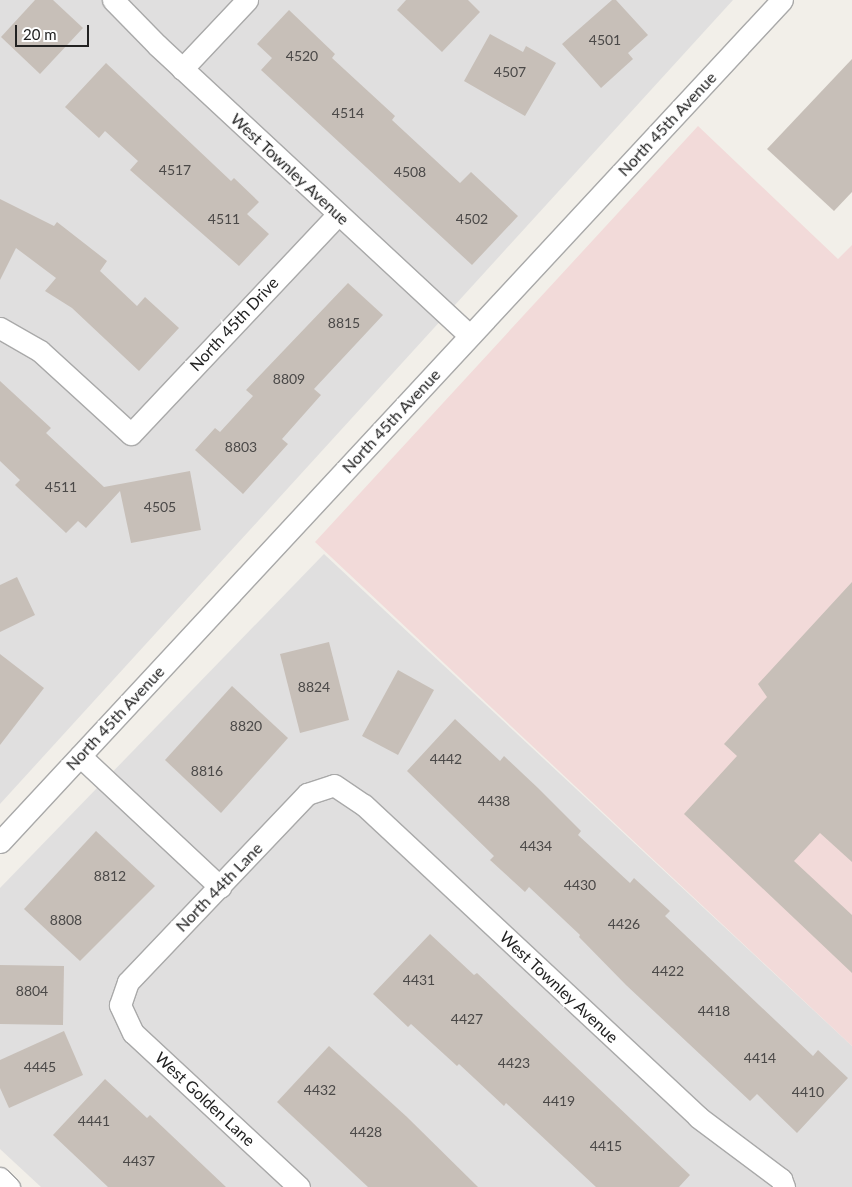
<!DOCTYPE html>
<style>
body{margin:0}
#map{position:relative;width:852px;height:1187px;overflow:hidden;background:#f2efe9;font-family:Lato,sans-serif}
div>[style]{position:absolute}
[style*='--x']{left:calc(var(--x)*1px);top:calc(var(--y)*1px);width:calc(var(--w)*1px);rotate:calc(var(--a)*1deg)}
.residential>*{inset:0;background:#e0dfdf}
.commercial>*{inset:0;background:#f2dad9}
.building>*{inset:0;background:#c7bfb8}
.roads{filter:drop-shadow(1px 0 #a9a9a9) drop-shadow(-1px 0 #a9a9a9) drop-shadow(0 1px #a9a9a9) drop-shadow(0 -1px #a9a9a9)}
.street>*{height:21px;margin:-10.5px;padding:0 10.5px;transform-origin:10.5px;border-radius:10.5px;background:#fff}
span{translate:-50% -50%;white-space:nowrap;text-align:center;line-height:1.15;-webkit-text-stroke:5px #fff;paint-order:stroke}
.number-label{font-size:14px;color:#4b4948}
.number-label span{-webkit-text-stroke-width:0}
.street-label{font-size:16px;color:#222}
.scale{position:absolute;left:15px;top:25px;width:74px;height:22px;box-sizing:border-box;border:2px solid #222;border-top:0;padding-left:6px;font-size:15px;line-height:18px;white-space:nowrap;color:#222;-webkit-text-stroke:4px #fff;paint-order:stroke}
</style>
<div id="map">
<div class="residential">
<div style="clip-path:polygon(0 0,733px 0,0 804px)"></div>
<div style="clip-path:polygon(324px 554px,852px 1046px,852px 1187px,41px 1187px,0 1149px,0 888px)"></div>
</div>
<div class="commercial">
<div style="clip-path:polygon(698px 126px,838px 259px,852px 245px,852px 1046px,315px 542px)"></div>
</div>
<div class="building">
<div style="clip-path:polygon(35px 0,53px 0,83px 28px,40px 74px,1px 37px)"></div>
<div style="clip-path:polygon(406px 0,468px 0,480px 12px,442px 52px,397px 10px)"></div>
<div style="clip-path:polygon(612px 0,616px 0,648px 35px,628px 53px,633px 59px,601px 88px,562px 44px)"></div>
<div style="clip-path:polygon(289px 10px,335px 54px,332px 58px,395px 116px,392px 120px,460px 183px,471px 172px,518px 216px,472px 265px,261px 70px,272px 58px,257px 44px)"></div>
<div style="clip-path:polygon(490px 34px,523px 52px,526px 46px,556px 63px,525px 116px,464px 81px)"></div>
<div style="clip-path:polygon(852px 59px,852px 192px,834px 211px,767px 149px)"></div>
<div style="clip-path:polygon(106px 63px,231px 181px,234px 178px,259px 202px,247px 214px,269px 234px,239px 266px,130px 170px,138px 161px,105px 131px,99px 138px,65px 107px)"></div>
<div style="clip-path:polygon(0 199px,54px 226px,57px 222px,107px 261px,100px 271px,137px 306px,145px 297px,179px 328px,139px 371px,72px 308px,45px 291px,56px 278px,16px 248px,0 280px)"></div>
<div style="clip-path:polygon(348px 283px,383px 315px,314px 389px,321px 395px,282px 439px,288px 444px,243px 494px,195px 450px,215px 428px,220px 432px,253px 396px,246px 390px)"></div>
<div style="clip-path:polygon(0 381px,51px 428px,46px 433px,104px 487px,190px 471px,201px 530px,131px 543px,120px 491px,86px 528px,78px 521px,66px 533px,15px 485px,20px 480px,0 461px)"></div>
<div style="clip-path:polygon(17px 577px,35px 615px,0 632px,0 585px)"></div>
<div style="clip-path:polygon(852px 582px,852px 862px,820px 833px,794px 861px,852px 915px,852px 973px,684px 814px,737px 756px,724px 744px,767px 697px,758px 684px)"></div>
<div style="clip-path:polygon(329px 642px,349px 720px,300px 733px,280px 654px)"></div>
<div style="clip-path:polygon(0 654px,44px 688px,0 745px)"></div>
<div style="clip-path:polygon(398px 670px,434px 690px,398px 755px,362px 736px)"></div>
<div style="clip-path:polygon(232px 686px,288px 738px,221px 813px,165px 760px)"></div>
<div style="clip-path:polygon(455px 719px,500px 761px,504px 756px,538px 788px,581px 831px,578px 835px,630px 883px,634px 878px,670px 911px,665px 916px,813px 1056px,818px 1050px,848px 1078px,797px 1133px,757px 1094px,750px 1101px,626px 985px,579px 937px,580px 935px,529px 887px,525px 892px,490px 860px,494px 856px,407px 771px)"></div>
<div style="clip-path:polygon(96px 831px,155px 886px,80px 961px,24px 909px)"></div>
<div style="clip-path:polygon(430px 934px,474px 975px,477px 973px,690px 1175px,679px 1187px,596px 1187px,506px 1103px,504px 1106px,459px 1064px,457px 1066px,411px 1024px,408px 1027px,373px 994px)"></div>
<div style="clip-path:polygon(0 965px,64px 966px,63px 1025px,0 1024px)"></div>
<div style="clip-path:polygon(64px 1031px,83px 1075px,9px 1108px,0 1088px,0 1060px)"></div>
<div style="clip-path:polygon(329px 1046px,407px 1117px,478px 1187px,368px 1187px,277px 1102px)"></div>
<div style="clip-path:polygon(105px 1079px,147px 1118px,150px 1115px,226px 1187px,108px 1187px,53px 1135px)"></div>
</div>
<div class="roads">
<div class="street">
<div style="--x:113;--y:0;--w:63;--a:45.6"></div>
<div style="--x:157;--y:45;--w:427;--a:42.9"></div>
<div style="--x:182;--y:69;--w:95;--a:-46.7"></div>
<div style="--x:0;--y:328;--w:46;--a:29.9"></div>
<div style="--x:40;--y:351;--w:123;--a:42.4"></div>
<div style="--x:131;--y:434;--w:302;--a:-46.7"></div>
<div style="--x:80;--y:756;--w:192;--a:43.1"></div>
<div style="--x:0;--y:842;--w:1149;--a:-47.12"></div>
<div style="--x:0;--y:1178;--w:13;--a:45"></div>
<div style="--x:299;--y:1187;--w:226;--a:-137.1"></div>
<div style="--x:133;--y:1033;--w:31;--a:-115"></div>
<div style="--x:120;--y:1005;--w:24;--a:-71"></div>
<div style="--x:128;--y:982;--w:260;--a:-46.4"></div>
<div style="--x:307;--y:794;--w:28;--a:-18"></div>
<div style="--x:334;--y:785;--w:36;--a:34"></div>
<div style="--x:364;--y:805;--w:457;--a:43"></div>
<div style="--x:698;--y:1117;--w:104;--a:36.8"></div>
<div style="--x:781;--y:1179;--w:9;--a:69"></div>
</div>
</div>
<div class="number-label">
<span style="left:605px;top:40px">4501</span>
<span style="left:302px;top:56px">4520</span>
<span style="left:510px;top:72px">4507</span>
<span style="left:348px;top:113px">4514</span>
<span style="left:175px;top:170px">4517</span>
<span style="left:410px;top:172px">4508</span>
<span style="left:224px;top:219px">4511</span>
<span style="left:472px;top:219px">4502</span>
<span style="left:344px;top:323px">8815</span>
<span style="left:289px;top:379px">8809</span>
<span style="left:241px;top:447px">8803</span>
<span style="left:61px;top:487px">4511</span>
<span style="left:160px;top:507px">4505</span>
<span style="left:314px;top:687px">8824</span>
<span style="left:246px;top:726px">8820</span>
<span style="left:446px;top:759px">4442</span>
<span style="left:207px;top:771px">8816</span>
<span style="left:494px;top:801px">4438</span>
<span style="left:536px;top:846px">4434</span>
<span style="left:110px;top:876px">8812</span>
<span style="left:580px;top:885px">4430</span>
<span style="left:66px;top:920px">8808</span>
<span style="left:624px;top:924px">4426</span>
<span style="left:668px;top:971px">4422</span>
<span style="left:419px;top:980px">4431</span>
<span style="left:32px;top:991px">8804</span>
<span style="left:714px;top:1011px">4418</span>
<span style="left:467px;top:1019px">4427</span>
<span style="left:760px;top:1058px">4414</span>
<span style="left:514px;top:1063px">4423</span>
<span style="left:40px;top:1067px">4445</span>
<span style="left:320px;top:1090px">4432</span>
<span style="left:808px;top:1092px">4410</span>
<span style="left:559px;top:1101px">4419</span>
<span style="left:94px;top:1121px">4441</span>
<span style="left:366px;top:1132px">4428</span>
<span style="left:606px;top:1146px">4415</span>
<span style="left:139px;top:1161px">4437</span>
</div>
<div class="street-label">
<span style="left:667px;top:124px;rotate:-47deg">North 45th Avenue</span>
<span style="left:290px;top:169px;rotate:43deg">West Townley Avenue</span>
<span style="left:234px;top:324px;rotate:-47deg">North 45th Drive</span>
<span style="left:391px;top:421px;rotate:-47deg">North 45th Avenue</span>
<span style="left:115px;top:718px;rotate:-47deg">North 45th Avenue</span>
<span style="left:219px;top:887px;rotate:-46deg">North 44th Lane</span>
<span style="left:559px;top:987px;rotate:43deg">West Townley Avenue</span>
<span style="left:205px;top:1099px;rotate:43deg">West Golden Lane</span>
</div>
<div class="scale">20 m</div>
</div>
